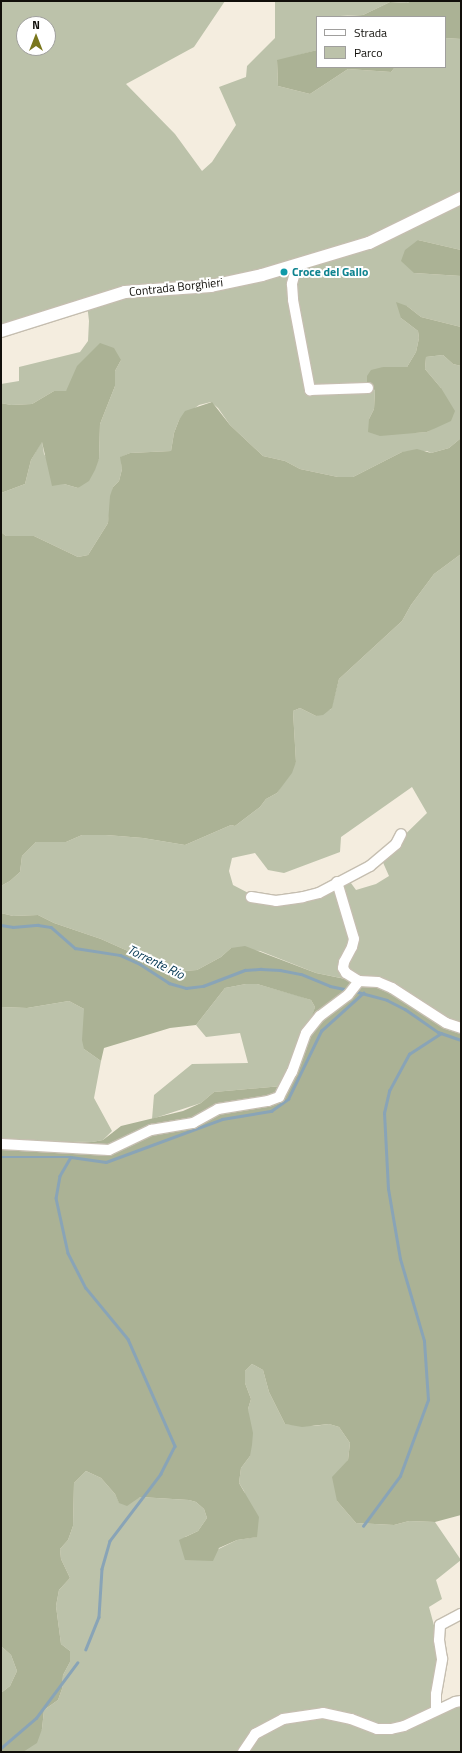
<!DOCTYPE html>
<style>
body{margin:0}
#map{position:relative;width:462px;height:1753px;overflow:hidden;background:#f4eddf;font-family:"Titillium Web",sans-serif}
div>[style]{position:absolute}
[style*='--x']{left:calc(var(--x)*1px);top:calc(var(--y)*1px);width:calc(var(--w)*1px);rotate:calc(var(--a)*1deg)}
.green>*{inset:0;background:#bcc2aa}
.forest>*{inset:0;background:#abb295}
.stream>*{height:2.5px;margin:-1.25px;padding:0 1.25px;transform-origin:1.25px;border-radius:1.25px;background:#89a4b7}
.roads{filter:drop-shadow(1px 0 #c5beb0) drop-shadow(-1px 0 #c5beb0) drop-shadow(0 1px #c5beb0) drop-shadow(0 -1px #c5beb0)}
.minor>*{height:10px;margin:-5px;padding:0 5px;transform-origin:5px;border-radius:5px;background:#fff}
.tertiary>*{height:12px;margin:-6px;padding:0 6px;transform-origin:6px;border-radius:6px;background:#fff}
.dots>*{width:11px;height:11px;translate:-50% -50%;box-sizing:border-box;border:2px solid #fff;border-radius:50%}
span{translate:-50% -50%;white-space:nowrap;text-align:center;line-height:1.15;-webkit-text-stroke:4px #fff;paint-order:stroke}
.culture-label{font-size:12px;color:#0d838f;font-weight:700}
.left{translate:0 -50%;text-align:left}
.street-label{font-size:12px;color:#110f0a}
.water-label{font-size:13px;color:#003551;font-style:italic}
.frame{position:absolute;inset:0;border:2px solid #110f0a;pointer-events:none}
.legend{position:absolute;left:316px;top:16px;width:130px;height:52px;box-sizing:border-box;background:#fff;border:1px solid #a09f9d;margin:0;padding:5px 7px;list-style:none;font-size:12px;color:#110f0a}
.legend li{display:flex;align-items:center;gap:8px;height:20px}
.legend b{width:20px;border:1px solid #a09f9d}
.north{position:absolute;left:16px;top:16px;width:40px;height:40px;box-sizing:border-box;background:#fff;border:1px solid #a09f9d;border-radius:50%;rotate:0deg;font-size:11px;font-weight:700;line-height:16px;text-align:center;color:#110f0a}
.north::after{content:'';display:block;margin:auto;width:14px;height:18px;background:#79761c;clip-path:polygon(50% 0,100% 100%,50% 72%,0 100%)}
</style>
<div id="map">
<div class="green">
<div style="clip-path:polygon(evenodd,1px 1px,225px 1px,194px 47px,126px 84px,175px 134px,202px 171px,212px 162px,236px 125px,219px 87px,246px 77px,247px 66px,275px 38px,275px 2px,269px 1px,412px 1px,407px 3px,390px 2px,363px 15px,317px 17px,317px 50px,277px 61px,278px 86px,310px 94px,348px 69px,391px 72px,395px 67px,445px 67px,445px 38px,461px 39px,461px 250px,418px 240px,414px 273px,461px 276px,461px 327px,421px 317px,407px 306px,401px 318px,418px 331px,419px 338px,416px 352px,407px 367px,383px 367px,375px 389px,374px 409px,369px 419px,411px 433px,427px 432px,438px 426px,441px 388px,425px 369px,426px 357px,443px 355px,453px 364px,461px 366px,461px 438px,449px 448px,431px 453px,427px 451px,402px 452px,353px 477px,338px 477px,300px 469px,285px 461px,263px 456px,230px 425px,218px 408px,211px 402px,199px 405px,179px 420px,174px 433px,171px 451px,130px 453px,121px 457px,122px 469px,119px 481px,113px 487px,108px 523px,88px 555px,78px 557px,34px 536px,6px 536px,1px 532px,1px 493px,25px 484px,31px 460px,42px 441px,44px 454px,64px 484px,78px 488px,99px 459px,100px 424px,115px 386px,115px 371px,121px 360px,66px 391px,54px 391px,32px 404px,11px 405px,1px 403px,1px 384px,19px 381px,19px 367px,80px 352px,88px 341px,89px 321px,87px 304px,1px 328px,1px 1px,24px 24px,48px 24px,48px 48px,24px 48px,24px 24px)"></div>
<div style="clip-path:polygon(evenodd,461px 554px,461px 1028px,346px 979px,316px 973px,260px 951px,231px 948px,221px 957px,197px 970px,183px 971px,166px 968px,101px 939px,54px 923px,38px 915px,13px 916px,1px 913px,1px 886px,10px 881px,20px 872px,22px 856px,36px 842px,66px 842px,82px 835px,106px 835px,143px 838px,185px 845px,231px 825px,235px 826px,260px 807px,266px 799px,277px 793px,296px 762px,293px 711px,300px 708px,316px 716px,331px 709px,339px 679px,402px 621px,411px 605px,434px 574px,461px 554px,412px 787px,427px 813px,381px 858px,389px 876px,376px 884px,356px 890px,348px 879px,284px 899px,258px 898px,233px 885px,229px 871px,232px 858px,255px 853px,268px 870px,284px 873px,340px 852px,341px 837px,412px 787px)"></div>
<div style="clip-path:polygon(246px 984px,257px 984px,299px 996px,311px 1000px,315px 1007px,294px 1073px,282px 1086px,214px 1092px,201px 1103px,152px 1119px,154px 1095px,192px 1064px,248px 1063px,240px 1033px,206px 1037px,196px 1025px,225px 988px)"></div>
<div style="clip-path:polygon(69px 1001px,84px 1009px,84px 1049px,101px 1061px,94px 1098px,112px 1131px,103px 1140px,92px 1142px,1px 1139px,1px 1007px,27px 1008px)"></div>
<div style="clip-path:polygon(252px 1364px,263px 1370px,269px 1392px,285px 1424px,314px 1426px,329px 1424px,339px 1427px,350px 1443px,348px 1460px,337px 1501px,356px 1523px,394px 1525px,409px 1521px,435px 1522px,461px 1560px,436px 1580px,442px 1599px,429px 1607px,444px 1662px,434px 1695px,440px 1710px,461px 1705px,461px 1752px,23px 1752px,42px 1729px,44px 1710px,58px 1700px,62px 1689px,63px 1675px,70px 1662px,70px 1651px,61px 1644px,56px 1606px,59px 1590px,70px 1578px,61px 1559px,60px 1549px,68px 1540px,73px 1526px,74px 1483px,86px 1471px,101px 1478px,115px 1494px,119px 1502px,140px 1497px,189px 1500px,196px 1502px,204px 1509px,207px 1518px,198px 1531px,185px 1537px,185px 1560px,196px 1560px,237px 1540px,256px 1537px,244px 1491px,239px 1483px,241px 1468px,250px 1456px,248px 1409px,251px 1399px,245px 1383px,245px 1371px)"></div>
<div style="clip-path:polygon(1px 1646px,11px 1655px,17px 1671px,10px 1686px,1px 1693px)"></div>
</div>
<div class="forest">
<div style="clip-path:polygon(412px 1px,461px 1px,461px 39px,445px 38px,445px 17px,332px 17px,363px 15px,390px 2px,407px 3px)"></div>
<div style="clip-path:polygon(317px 50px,317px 67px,395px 67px,391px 72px,348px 69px,310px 94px,278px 86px,277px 60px)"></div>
<div style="clip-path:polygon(418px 240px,461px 250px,461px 276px,414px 273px,401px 261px,405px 250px)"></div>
<div style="clip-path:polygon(396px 302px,407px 306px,421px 317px,461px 327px,461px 366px,453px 364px,443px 355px,426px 357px,425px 369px,441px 388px,455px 411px,451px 421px,427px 432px,380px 436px,368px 432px,369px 419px,374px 409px,375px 390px,367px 383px,367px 376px,371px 370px,383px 367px,407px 367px,416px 352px,419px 338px,418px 331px,401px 318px)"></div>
<div style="clip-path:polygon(100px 343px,114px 348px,121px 360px,115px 371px,115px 386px,100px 424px,99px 459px,95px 470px,89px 481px,78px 488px,64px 484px,52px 486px,42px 442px,31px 460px,25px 484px,1px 493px,1px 403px,11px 405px,32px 404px,54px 391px,66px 391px,77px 366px)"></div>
<div style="clip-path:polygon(212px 402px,230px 425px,263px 456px,285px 461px,300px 469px,338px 477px,353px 477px,402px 452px,417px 449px,431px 453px,449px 448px,461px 438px,461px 554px,434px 574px,411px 605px,402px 621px,339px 679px,332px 708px,323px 715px,316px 716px,300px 708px,293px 711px,296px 762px,292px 773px,277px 793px,266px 799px,260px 807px,235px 826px,231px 825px,185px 845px,143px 838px,106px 835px,82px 835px,66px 842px,36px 842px,22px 856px,20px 872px,10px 881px,1px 886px,1px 532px,6px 536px,34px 536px,78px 557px,88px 555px,108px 523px,110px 496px,113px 487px,119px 481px,122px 469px,120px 457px,130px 453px,171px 451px,174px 433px,179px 420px,185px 411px)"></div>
<div style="clip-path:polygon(1px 913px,13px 916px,38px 915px,54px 923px,101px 939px,166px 968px,183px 971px,197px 970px,221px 957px,231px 948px,245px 946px,316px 973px,370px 984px,387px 991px,461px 1028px,461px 1515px,435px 1522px,409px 1521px,394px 1525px,356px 1523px,337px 1501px,332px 1477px,348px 1460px,350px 1443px,339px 1427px,329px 1424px,302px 1427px,285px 1424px,269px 1392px,263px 1370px,252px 1364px,245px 1371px,245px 1383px,251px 1399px,248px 1409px,253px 1433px,252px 1445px,250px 1456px,241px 1468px,239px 1483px,259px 1517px,257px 1537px,237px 1540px,219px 1548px,213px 1561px,185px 1560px,179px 1540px,198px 1531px,207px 1518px,204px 1509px,196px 1502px,189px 1500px,140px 1497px,127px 1506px,119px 1503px,115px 1494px,101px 1478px,86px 1471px,74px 1483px,73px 1526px,68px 1540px,60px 1549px,61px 1559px,70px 1578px,59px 1590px,56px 1606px,61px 1644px,70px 1651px,70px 1662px,63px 1675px,62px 1689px,58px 1700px,44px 1710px,42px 1729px,37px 1743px,23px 1752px,1px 1752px,1px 1693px,10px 1686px,17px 1671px,11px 1655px,1px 1646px,1px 1139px,92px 1142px,103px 1140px,121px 1126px,183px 1111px,201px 1103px,214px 1092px,282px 1086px,294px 1073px,295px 1047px,310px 1021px,315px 1007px,311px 1000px,257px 984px,246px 984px,225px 988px,196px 1025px,170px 1028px,104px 1048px,101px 1061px,84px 1049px,82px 1040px,84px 1009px,69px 1001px,27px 1008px,1px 1007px)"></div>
</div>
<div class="stream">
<div style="--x:1;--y:925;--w:12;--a:9"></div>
<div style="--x:13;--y:927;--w:25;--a:-5"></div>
<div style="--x:38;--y:925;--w:13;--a:9"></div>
<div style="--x:51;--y:927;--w:32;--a:41"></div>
<div style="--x:75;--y:948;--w:46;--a:8.8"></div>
<div style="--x:120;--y:955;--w:22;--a:24"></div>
<div style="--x:140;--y:964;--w:35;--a:33"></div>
<div style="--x:169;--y:983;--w:18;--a:16"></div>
<div style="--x:186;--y:988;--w:17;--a:-7"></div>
<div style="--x:203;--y:986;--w:45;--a:-20.9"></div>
<div style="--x:245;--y:970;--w:16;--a:-4"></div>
<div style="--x:261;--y:969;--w:19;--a:3"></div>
<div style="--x:280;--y:970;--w:21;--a:11"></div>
<div style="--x:301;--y:974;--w:31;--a:22"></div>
<div style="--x:330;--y:986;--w:19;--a:12"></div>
<div style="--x:354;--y:991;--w:34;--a:15"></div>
<div style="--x:387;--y:1000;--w:20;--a:27"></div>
<div style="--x:405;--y:1009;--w:40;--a:34.9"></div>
<div style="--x:438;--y:1032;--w:24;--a:19"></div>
<div style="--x:1;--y:1157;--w:70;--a:0"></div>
<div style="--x:71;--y:1157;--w:35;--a:8"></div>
<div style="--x:106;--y:1162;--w:124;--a:-20.3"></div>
<div style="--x:222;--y:1119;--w:50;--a:-9.3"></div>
<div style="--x:271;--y:1111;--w:21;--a:-35"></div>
<div style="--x:288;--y:1099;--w:76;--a:-64.1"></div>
<div style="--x:321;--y:1031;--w:57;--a:-42.1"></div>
<div style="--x:71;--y:1157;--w:22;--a:120"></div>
<div style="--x:60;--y:1176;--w:22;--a:100"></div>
<div style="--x:56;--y:1198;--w:56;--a:77.7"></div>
<div style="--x:68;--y:1253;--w:39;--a:63"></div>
<div style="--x:86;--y:1288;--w:66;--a:50.5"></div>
<div style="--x:128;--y:1339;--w:117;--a:66.3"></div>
<div style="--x:175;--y:1446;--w:31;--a:117"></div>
<div style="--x:161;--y:1474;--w:84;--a:127.3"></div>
<div style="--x:110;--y:1541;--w:29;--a:106"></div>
<div style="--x:102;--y:1569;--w:48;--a:93.6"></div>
<div style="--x:99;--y:1617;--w:35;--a:112"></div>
<div style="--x:363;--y:1526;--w:62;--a:-53.5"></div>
<div style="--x:400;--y:1476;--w:81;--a:-69.8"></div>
<div style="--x:428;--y:1400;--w:59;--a:-93.9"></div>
<div style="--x:424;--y:1341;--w:85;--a:-106.3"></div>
<div style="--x:400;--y:1259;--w:71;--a:-99.7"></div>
<div style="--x:388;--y:1189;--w:76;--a:-93"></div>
<div style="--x:384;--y:1113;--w:23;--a:-77"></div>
<div style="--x:389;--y:1091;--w:42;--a:-61.6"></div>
<div style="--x:409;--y:1054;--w:38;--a:-33"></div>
<div style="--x:1;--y:1748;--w:46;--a:-40.6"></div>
<div style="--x:36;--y:1718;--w:69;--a:-53.3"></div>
</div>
<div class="roads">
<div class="minor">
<div style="--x:297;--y:265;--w:20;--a:105"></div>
<div style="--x:292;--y:284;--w:16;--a:86"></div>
<div style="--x:293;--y:300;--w:92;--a:79.3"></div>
<div style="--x:310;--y:390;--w:58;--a:-2"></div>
<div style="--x:337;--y:882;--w:59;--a:73.4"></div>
<div style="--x:354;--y:939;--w:8;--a:104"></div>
<div style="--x:352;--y:947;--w:17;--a:118"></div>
<div style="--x:344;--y:962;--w:6;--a:99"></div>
<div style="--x:343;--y:968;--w:6;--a:59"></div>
<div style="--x:346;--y:973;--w:15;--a:32"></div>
<div style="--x:359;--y:981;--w:19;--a:3"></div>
<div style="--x:378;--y:982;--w:15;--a:23"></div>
<div style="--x:392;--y:988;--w:64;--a:32.9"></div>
<div style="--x:446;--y:1023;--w:16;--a:18"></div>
<div style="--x:251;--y:897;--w:25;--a:9"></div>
<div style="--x:276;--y:901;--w:27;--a:-8"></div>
<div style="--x:303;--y:897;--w:16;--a:-14"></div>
<div style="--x:319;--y:893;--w:58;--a:-27.9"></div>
<div style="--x:370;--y:866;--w:34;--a:-40"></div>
<div style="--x:396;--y:844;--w:11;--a:-63"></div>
<div style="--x:1;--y:1144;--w:108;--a:3.2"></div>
<div style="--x:109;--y:1150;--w:47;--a:-25.5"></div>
<div style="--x:151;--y:1130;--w:43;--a:-9.5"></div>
<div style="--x:193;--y:1123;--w:29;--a:-29"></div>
<div style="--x:218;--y:1109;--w:51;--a:-9.1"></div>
<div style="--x:268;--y:1101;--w:12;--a:-20"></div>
<div style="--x:279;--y:1097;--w:28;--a:-63"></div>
<div style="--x:292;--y:1072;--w:41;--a:-70.3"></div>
<div style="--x:306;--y:1033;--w:22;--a:-51"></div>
<div style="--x:320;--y:1016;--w:35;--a:-37"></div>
<div style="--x:348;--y:995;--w:18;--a:-52"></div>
<div style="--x:436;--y:1710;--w:16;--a:-90"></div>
<div style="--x:436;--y:1694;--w:36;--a:-80"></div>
<div style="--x:442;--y:1659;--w:19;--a:-99"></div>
<div style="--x:439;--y:1640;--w:15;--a:-86"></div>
<div style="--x:440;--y:1625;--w:24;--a:-28"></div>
<div style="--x:243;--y:1752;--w:22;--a:-56"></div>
<div style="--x:255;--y:1734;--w:32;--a:-28"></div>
<div style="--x:283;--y:1719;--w:40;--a:-8.5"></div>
<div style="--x:323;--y:1713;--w:29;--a:12"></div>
<div style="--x:351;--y:1719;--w:28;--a:21"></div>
<div style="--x:377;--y:1729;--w:14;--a:0"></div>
<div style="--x:391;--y:1729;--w:13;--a:-13"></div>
<div style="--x:404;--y:1726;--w:56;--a:-25.2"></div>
<div style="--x:455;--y:1702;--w:6;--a:-9"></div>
</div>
<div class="tertiary">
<div style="--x:1;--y:331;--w:130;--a:-17.5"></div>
<div style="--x:125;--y:292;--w:86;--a:-4"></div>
<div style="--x:211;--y:286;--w:52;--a:-12.2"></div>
<div style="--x:262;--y:275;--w:112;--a:-16.7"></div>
<div style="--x:369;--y:243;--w:102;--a:-26.1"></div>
</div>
</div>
<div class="dots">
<div style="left:284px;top:272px;background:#0f9aa8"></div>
</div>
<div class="culture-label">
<span class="left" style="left:292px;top:272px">Croce del Gallo</span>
</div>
<div class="street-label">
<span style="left:176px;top:287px;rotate:-6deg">Contrada Borghieri</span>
</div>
<div class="water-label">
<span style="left:156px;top:962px;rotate:26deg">Torrente Rio</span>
</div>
<div class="frame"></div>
<ul class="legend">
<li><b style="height:5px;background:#fff"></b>Strada</li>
<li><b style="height:11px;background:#bcc2aa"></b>Parco</li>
</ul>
<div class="north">N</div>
</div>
